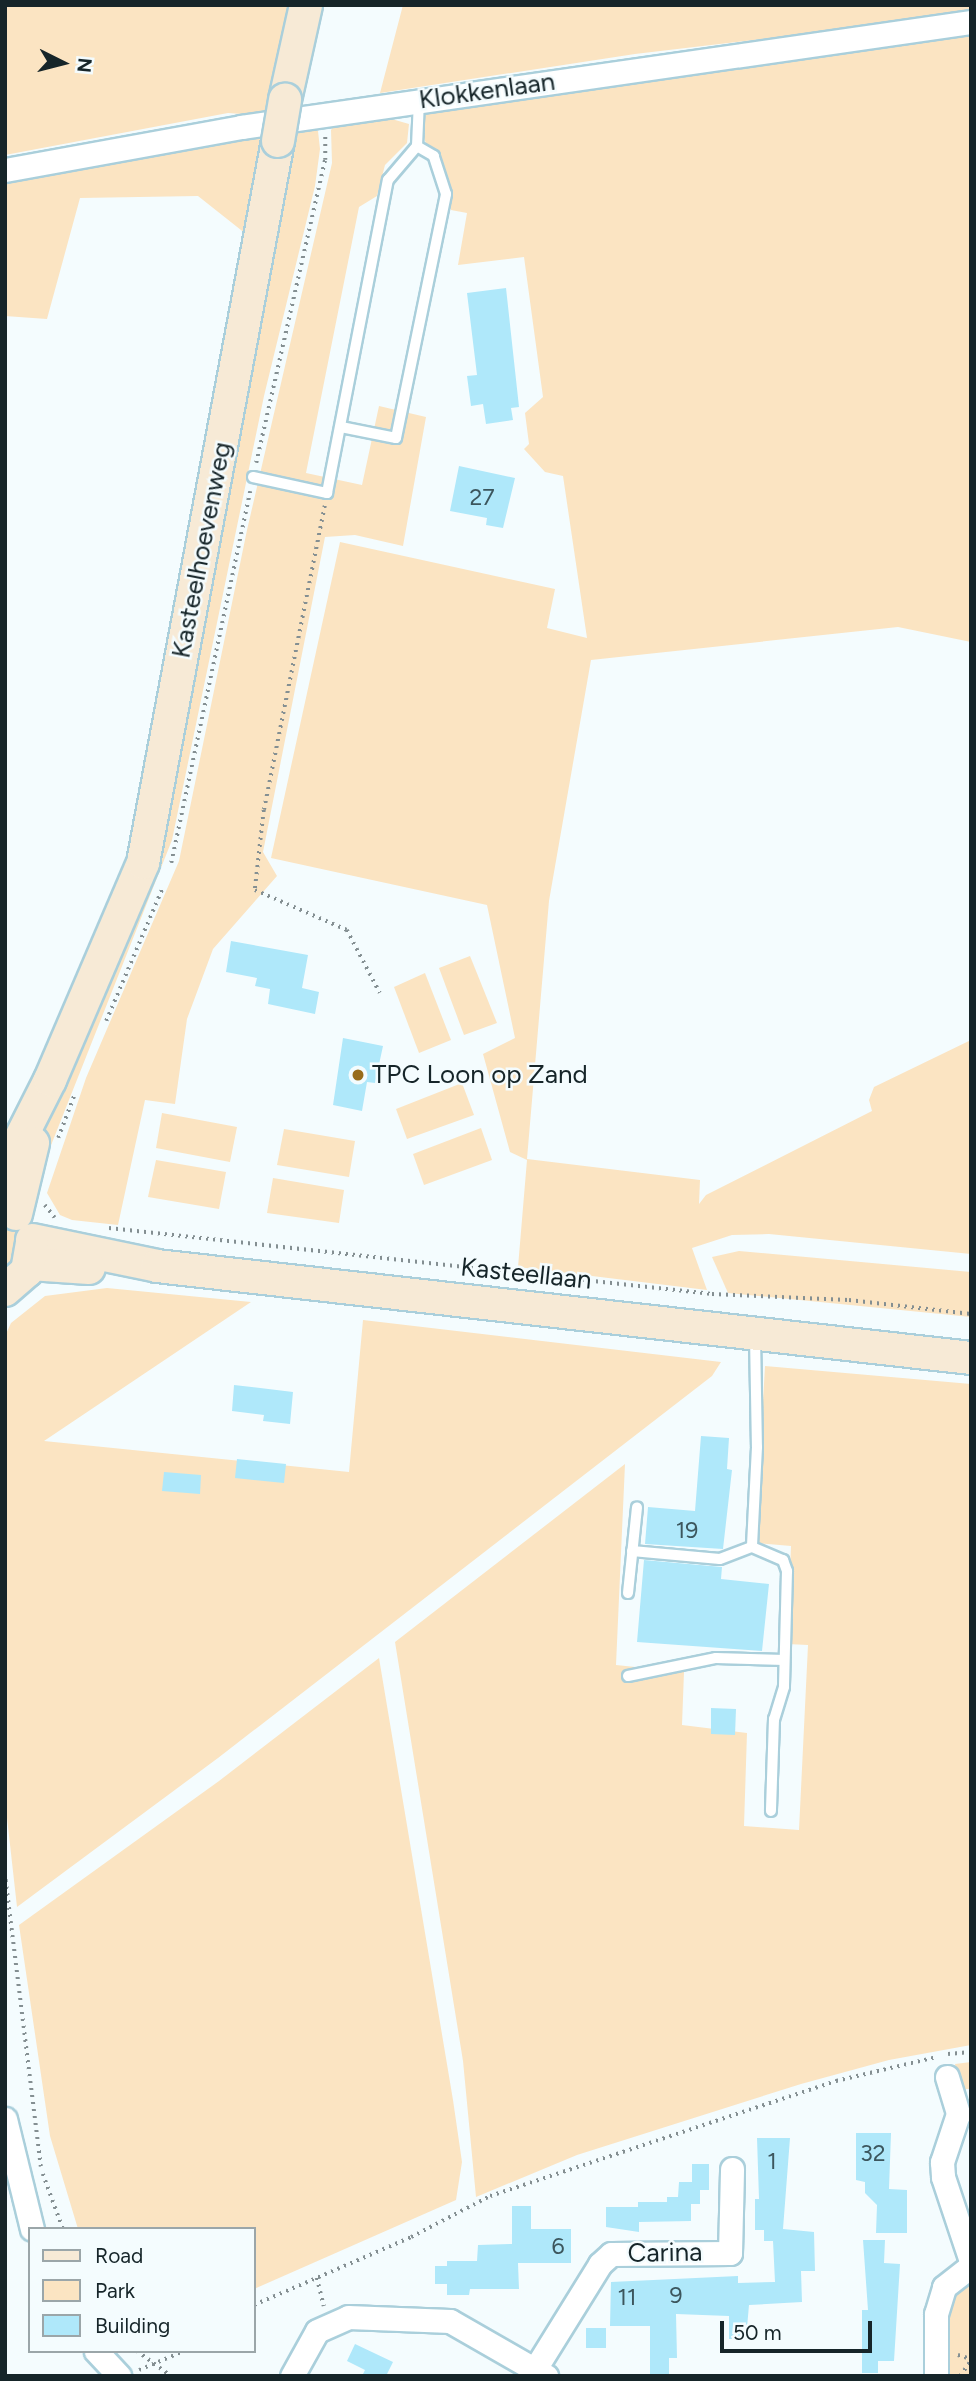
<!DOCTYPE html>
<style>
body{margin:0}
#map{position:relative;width:976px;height:2381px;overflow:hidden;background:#f4fcfe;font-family:Figtree,sans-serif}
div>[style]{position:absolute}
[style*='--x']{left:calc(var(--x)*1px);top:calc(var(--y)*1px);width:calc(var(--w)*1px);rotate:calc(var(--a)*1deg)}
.green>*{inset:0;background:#fbe4c2}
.building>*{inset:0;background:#afe8fa}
.path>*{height:3.5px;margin-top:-1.75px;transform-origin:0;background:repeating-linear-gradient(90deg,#848f92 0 2px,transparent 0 7px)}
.roads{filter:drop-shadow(2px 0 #aacfdb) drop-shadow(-2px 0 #aacfdb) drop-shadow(0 2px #aacfdb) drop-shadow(0 -2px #aacfdb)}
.lane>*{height:10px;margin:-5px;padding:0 5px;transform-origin:5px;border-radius:5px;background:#fff}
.street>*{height:23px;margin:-11.5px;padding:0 11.5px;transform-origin:11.5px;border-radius:11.5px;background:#fff}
.secondary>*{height:32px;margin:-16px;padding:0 16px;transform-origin:16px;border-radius:16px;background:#f7ead6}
.bridges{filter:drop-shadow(2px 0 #aacfdb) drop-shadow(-2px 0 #aacfdb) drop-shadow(0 2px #aacfdb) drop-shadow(0 -2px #aacfdb)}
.secondary-bridge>*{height:32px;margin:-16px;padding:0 16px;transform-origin:16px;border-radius:16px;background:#f7ead6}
.dots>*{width:19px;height:19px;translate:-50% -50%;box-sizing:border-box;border:4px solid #f4fcfe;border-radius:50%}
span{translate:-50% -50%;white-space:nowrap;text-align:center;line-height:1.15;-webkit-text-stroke:5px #f4fcfe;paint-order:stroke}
.number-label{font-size:23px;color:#3c565d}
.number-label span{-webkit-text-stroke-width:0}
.street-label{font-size:26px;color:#162529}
.poi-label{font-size:26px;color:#162529}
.left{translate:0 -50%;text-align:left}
.frame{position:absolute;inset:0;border:7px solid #162529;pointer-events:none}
.legend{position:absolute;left:28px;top:2227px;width:228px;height:126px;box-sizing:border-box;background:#f4fcfe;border:2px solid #9ba6a9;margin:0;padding:9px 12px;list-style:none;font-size:21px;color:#162529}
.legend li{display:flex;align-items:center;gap:14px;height:35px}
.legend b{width:35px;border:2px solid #9ba6a9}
.north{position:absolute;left:28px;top:28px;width:70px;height:70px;-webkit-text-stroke:5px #f4fcfe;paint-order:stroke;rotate:96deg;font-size:19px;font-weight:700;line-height:28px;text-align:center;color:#162529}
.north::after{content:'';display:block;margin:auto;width:24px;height:32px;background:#162529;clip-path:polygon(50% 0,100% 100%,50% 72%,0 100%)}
.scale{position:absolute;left:720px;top:2321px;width:152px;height:32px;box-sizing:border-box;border:4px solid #162529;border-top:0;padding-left:9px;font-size:21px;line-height:24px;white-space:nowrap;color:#162529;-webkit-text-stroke:5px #f4fcfe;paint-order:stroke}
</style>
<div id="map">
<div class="green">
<div style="clip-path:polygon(5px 5px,296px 5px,269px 116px,228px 113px,5px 155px)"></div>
<div style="clip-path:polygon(403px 5px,971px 5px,971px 14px,635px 54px,380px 93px)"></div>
<div style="clip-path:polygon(971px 33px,971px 642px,898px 627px,591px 660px,549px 901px,527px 1159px,700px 1180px,699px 1204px,706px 1195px,872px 1111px,869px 1100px,874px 1087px,971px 1040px,971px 1254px,769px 1234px,732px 1235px,692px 1248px,707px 1290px,518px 1267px,527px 1160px,510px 1152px,483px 1054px,515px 1038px,487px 905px,271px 858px,340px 542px,555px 589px,547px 628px,587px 638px,563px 476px,545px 472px,524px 449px,529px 444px,525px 413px,543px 397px,524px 257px,458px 265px,467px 213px,451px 210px,421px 130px,423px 110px)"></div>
<div style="clip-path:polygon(371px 113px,409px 124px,407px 143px,385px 165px,377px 196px,359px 207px,306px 473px,362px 485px,379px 406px,426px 417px,403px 546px,355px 535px,325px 537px,263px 852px,277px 876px,213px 949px,187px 1019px,175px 1104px,145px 1100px,118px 1225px,72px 1220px,60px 1215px,47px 1193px,86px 1078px,179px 861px,247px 530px,332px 163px,331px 130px,338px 121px)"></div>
<div style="clip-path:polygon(308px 124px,318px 131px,320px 149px,315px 186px,264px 396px,172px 840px,44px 1163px,34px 1166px,57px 1094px,98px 994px,294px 125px)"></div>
<div style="clip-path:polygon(264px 129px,246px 234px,198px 196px,80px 198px,47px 319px,5px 316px,5px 183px)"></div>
<div style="clip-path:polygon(470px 956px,497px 1023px,464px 1035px,439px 968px)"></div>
<div style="clip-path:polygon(425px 973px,451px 1040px,419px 1053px,394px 987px)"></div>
<div style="clip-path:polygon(462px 1083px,474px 1115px,407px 1139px,396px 1109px)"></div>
<div style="clip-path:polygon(162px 1113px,237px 1127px,230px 1162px,156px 1148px)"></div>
<div style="clip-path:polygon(481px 1128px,492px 1160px,424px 1185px,413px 1154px)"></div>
<div style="clip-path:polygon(284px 1129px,355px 1141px,349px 1177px,277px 1165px)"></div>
<div style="clip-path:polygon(156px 1160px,226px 1172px,219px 1209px,148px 1197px)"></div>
<div style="clip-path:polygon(273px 1178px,344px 1190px,339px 1223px,267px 1213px)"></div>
<div style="clip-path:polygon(5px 1215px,16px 1224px,25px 1243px,5px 1283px)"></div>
<div style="clip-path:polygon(739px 1251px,971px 1272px,971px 1317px,728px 1293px,712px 1257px)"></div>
<div style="clip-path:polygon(107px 1288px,251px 1302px,44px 1441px,349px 1472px,363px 1320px,721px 1362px,712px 1376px,218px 1758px,17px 1907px,5px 1800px,5px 1336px,11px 1323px,45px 1296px)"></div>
<div style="clip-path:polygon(765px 1366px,971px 1384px,971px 2045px,889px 2060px,801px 2084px,577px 2155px,476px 2197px,463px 2061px,395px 1642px,625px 1464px,616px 1665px,684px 1672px,682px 1725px,747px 1733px,744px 1826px,799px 1830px,808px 1645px,787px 1644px,791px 1546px,755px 1543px)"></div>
<div style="clip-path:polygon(379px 1658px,453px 2100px,462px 2162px,456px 2200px,254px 2289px,254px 2229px,78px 2229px,50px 2136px,19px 1925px,219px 1781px)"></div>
<div style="clip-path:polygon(971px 2062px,971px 2089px,961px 2089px,955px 2064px)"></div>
<div style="clip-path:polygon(971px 2277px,971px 2376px,944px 2376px,945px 2317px,958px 2285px)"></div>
</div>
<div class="building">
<div style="clip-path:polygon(506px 288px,519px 407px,511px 408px,513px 420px,486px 424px,483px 404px,471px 406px,467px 376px,477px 375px,467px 293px)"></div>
<div style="clip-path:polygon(459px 466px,515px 478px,503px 528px,486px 525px,487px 518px,450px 511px)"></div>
<div style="clip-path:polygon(231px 941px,308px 955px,302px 988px,319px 992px,315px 1014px,268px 1004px,270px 989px,255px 986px,257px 978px,226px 972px)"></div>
<div style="clip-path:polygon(343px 1038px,383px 1046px,375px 1083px,367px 1082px,362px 1111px,333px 1105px)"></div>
<div style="clip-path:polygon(234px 1385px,293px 1392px,290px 1424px,263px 1421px,264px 1415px,232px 1411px)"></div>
<div style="clip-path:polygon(701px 1436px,729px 1438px,727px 1469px,732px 1470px,723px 1549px,645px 1544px,648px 1507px,695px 1511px)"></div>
<div style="clip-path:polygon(237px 1459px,286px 1464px,284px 1483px,235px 1478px)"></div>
<div style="clip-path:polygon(164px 1472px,201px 1475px,200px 1494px,162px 1491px)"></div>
<div style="clip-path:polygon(644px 1560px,722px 1567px,721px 1579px,769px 1584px,762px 1651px,637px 1642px)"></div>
<div style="clip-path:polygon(711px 1708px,736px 1709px,735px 1735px,711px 1734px)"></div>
<div style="clip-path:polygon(856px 2133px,891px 2133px,889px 2189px,907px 2190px,907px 2233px,876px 2233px,877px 2205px,865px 2193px,865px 2182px,856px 2180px)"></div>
<div style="clip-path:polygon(757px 2138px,790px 2138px,783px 2229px,814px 2232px,815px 2271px,801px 2271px,802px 2302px,749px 2305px,746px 2339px,729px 2339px,729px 2316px,676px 2314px,677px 2358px,669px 2358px,669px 2376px,650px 2376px,650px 2326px,610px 2326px,611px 2282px,738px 2276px,738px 2283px,775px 2282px,773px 2241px,764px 2241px,764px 2230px,755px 2230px,755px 2199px,759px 2199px)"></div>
<div style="clip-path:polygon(692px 2164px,709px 2164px,709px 2190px,700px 2190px,700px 2204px,691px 2204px,691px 2221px,639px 2222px,639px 2232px,606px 2227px,606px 2207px,638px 2207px,638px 2202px,667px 2202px,667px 2197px,678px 2197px,679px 2182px,692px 2182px)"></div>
<div style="clip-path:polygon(512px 2206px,531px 2206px,531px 2229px,571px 2229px,571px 2263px,518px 2263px,519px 2289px,470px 2289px,469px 2295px,447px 2295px,447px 2284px,435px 2284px,435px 2266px,447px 2266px,447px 2261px,477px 2261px,478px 2245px,512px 2244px)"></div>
<div style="clip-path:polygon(863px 2240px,885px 2240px,884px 2263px,900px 2264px,894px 2361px,878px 2361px,878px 2373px,862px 2373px,862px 2310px,868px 2310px)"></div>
<div style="clip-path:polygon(586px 2328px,606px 2328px,606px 2348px,586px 2348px)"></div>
<div style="clip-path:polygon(355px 2344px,393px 2362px,386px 2376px,362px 2376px,365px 2370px,347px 2361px)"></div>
</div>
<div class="path">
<div style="--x:256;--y:463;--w:311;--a:-77.2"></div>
<div style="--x:325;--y:160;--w:25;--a:-90"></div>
<div style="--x:325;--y:506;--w:310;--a:101.3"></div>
<div style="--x:264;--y:810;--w:81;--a:96.4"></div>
<div style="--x:255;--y:890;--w:100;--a:23.5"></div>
<div style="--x:347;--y:930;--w:71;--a:62.4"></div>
<div style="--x:171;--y:863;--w:380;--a:-78"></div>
<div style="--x:106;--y:1021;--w:146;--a:-67"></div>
<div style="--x:58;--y:1138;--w:48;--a:-69.3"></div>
<div style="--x:45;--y:1205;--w:16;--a:52"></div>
<div style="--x:109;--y:1228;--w:607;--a:6.25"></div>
<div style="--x:712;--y:1294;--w:137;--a:2.5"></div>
<div style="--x:849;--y:1300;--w:123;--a:6.5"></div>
<div style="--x:5;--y:1873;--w:296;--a:83"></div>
<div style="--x:948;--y:2054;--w:23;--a:-5"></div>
<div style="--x:43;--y:2174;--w:59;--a:70"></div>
<div style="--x:317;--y:2278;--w:29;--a:76"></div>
<div style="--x:254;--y:2305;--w:171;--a:-23.4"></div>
<div style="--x:411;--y:2237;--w:89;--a:-27.4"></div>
<div style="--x:490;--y:2196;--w:365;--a:-18.4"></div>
<div style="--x:836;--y:2081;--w:104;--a:-13.4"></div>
<div style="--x:137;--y:2351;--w:42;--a:36.3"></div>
<div style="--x:958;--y:2355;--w:14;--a:17"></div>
<div style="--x:139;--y:2370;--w:49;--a:-22.9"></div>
<div style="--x:960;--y:2376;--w:19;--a:-55"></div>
</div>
<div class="roads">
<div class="lane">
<div style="--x:341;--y:427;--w:56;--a:11.3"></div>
<div style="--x:396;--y:438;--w:249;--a:-78.4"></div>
<div style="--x:446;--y:194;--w:40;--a:-108"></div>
<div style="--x:434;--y:156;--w:20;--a:-150"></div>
<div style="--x:253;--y:477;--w:76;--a:12.2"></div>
<div style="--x:327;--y:493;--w:319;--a:-79"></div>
<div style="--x:388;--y:180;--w:45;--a:-49.5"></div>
<div style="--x:417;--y:146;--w:45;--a:-87.5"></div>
<div style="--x:755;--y:1336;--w:111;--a:89"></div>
<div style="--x:757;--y:1447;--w:100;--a:92.9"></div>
<div style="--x:752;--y:1547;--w:34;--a:23"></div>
<div style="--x:783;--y:1560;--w:12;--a:70"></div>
<div style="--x:787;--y:1571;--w:116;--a:91.5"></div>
<div style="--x:784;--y:1687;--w:34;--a:107"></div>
<div style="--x:774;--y:1719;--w:92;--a:91.9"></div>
<div style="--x:632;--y:1551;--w:88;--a:5.2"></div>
<div style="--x:720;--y:1559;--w:34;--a:-21"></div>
<div style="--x:628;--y:1593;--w:86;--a:-84"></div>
<div style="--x:628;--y:1676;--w:90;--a:-11.6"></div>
<div style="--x:716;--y:1658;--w:68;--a:1.7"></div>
</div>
<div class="street">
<div style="--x:5;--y:170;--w:240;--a:-10.3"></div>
<div style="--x:241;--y:127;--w:738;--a:-8.19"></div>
<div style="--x:947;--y:2077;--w:39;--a:73"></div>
<div style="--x:958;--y:2114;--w:51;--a:108.4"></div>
<div style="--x:942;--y:2162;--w:15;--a:86"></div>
<div style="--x:943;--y:2177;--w:89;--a:71.6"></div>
<div style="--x:5;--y:2119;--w:113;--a:76.2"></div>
<div style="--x:96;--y:2351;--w:34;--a:47"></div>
<div style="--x:535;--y:2369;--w:123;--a:-58.2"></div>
<div style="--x:600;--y:2264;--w:15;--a:-42"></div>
<div style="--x:611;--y:2254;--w:119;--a:-0.5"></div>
<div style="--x:730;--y:2253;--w:84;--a:-88.6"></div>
<div style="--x:292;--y:2376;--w:51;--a:-60.9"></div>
<div style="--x:317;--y:2331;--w:34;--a:-24"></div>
<div style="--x:348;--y:2317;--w:102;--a:2.2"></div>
<div style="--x:450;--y:2321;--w:111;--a:29.8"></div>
<div style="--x:936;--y:2376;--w:62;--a:-90"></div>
<div style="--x:936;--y:2314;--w:28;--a:-73"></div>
<div style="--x:944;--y:2287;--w:34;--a:-38"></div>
</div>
<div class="secondary">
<div style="--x:285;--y:100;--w:97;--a:-77.5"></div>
<div style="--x:5;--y:1169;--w:100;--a:-63.2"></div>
<div style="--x:50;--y:1080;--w:236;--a:-66.8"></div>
<div style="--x:143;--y:863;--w:735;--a:-79.41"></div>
<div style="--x:16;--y:1214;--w:73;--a:-76.5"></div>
<div style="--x:32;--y:1240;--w:128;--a:11.7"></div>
<div style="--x:157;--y:1266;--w:819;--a:6.45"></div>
<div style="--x:30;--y:1264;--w:59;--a:3.9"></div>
<div style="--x:5;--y:1290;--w:29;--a:-41"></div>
<div style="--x:27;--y:1271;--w:28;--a:-80"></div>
</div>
</div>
<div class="bridges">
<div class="secondary-bridge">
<div style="--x:278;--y:141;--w:42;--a:-80.3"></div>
</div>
</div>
<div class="dots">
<div style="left:358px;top:1075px;background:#986c1a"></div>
</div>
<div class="number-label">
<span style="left:482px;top:497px">27</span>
<span style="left:687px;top:1530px">19</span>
<span style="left:873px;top:2153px">32</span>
<span style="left:772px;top:2161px">1</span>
<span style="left:558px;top:2246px">6</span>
<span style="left:676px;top:2295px">9</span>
<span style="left:627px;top:2297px">11</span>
</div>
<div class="street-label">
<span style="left:487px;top:91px;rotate:-8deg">Klokkenlaan</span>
<span style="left:202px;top:550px;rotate:-79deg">Kasteelhoevenweg</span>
<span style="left:526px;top:1274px;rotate:6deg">Kasteellaan</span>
<span style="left:665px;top:2253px;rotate:-1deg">Carina</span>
</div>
<div class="poi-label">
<span class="left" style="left:372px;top:1075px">TPC Loon op Zand</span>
</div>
<div class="frame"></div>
<ul class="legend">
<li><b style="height:9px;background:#f7ead6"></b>Road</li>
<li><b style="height:19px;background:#fbe4c2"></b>Park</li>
<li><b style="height:19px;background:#afe8fa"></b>Building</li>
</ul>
<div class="north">N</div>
<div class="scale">50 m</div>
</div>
